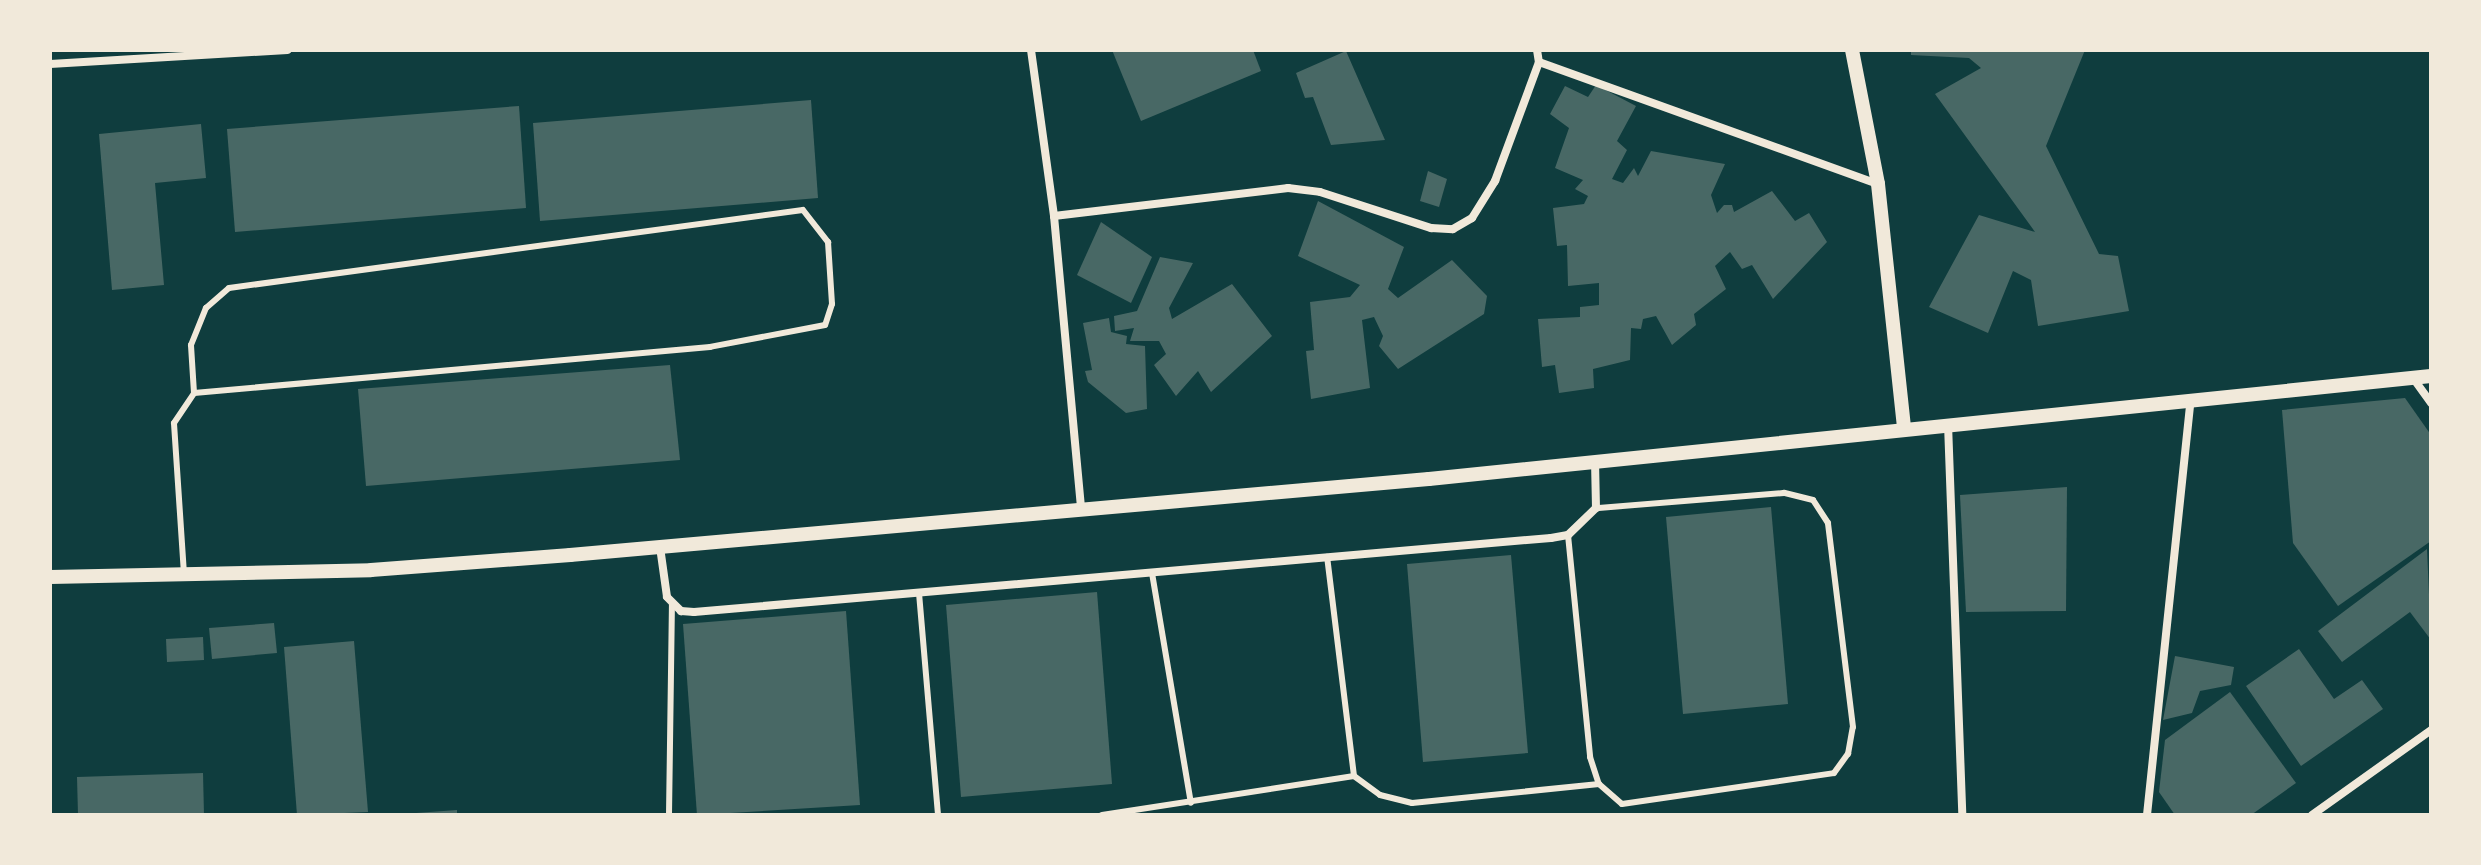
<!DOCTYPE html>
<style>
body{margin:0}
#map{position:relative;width:2481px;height:865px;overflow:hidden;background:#0f3d3e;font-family:"Libre Baskerville",serif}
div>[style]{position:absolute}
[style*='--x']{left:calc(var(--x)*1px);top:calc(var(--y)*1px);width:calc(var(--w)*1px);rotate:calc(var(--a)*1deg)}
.building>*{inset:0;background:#486865}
.service>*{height:6px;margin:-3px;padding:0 3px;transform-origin:3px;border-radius:3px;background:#f1e9da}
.minor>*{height:8px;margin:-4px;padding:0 4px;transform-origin:4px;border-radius:4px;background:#f1e9da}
.tertiary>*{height:14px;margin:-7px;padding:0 7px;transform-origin:7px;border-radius:7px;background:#f1e9da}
span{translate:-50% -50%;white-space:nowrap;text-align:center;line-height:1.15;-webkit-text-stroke:8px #f1e9da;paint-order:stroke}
.frame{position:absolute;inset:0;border:52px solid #f1e9da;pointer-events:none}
</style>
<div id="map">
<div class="building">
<div style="clip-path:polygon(1112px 50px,1253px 50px,1261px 71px,1141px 121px)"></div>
<div style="clip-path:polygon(1911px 50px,2085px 50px,2046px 146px,2099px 254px,2118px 256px,2129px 311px,2038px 326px,2031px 280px,2013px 271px,1988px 333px,1929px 307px,1979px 215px,2035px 232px,1935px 94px,1981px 68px,1969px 58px,1911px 55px)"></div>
<div style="clip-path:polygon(1346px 51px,1385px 140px,1331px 145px,1313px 97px,1305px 98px,1296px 73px)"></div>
<div style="clip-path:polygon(1596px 85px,1636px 106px,1617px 141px,1627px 150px,1612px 179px,1623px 183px,1634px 168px,1638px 176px,1651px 151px,1725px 164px,1711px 195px,1717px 213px,1724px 205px,1732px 205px,1734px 212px,1772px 191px,1795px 221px,1809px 213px,1827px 242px,1773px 299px,1752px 265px,1742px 269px,1730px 252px,1715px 266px,1726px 289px,1694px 314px,1696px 325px,1672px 345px,1656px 316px,1643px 319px,1641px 329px,1631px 328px,1630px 360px,1593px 369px,1594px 388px,1559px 393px,1555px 365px,1542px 367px,1538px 319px,1580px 317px,1580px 307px,1599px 305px,1599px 283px,1568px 286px,1567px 245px,1557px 246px,1553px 208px,1584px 204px,1588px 196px,1575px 189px,1583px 180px,1555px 168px,1569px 128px,1550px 114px,1565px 86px,1588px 97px)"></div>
<div style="clip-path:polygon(811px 100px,818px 198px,540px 221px,533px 123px)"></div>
<div style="clip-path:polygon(519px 106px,526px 208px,235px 232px,227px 129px)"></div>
<div style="clip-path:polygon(201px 124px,206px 178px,155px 183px,164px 285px,112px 290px,99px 134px)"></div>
<div style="clip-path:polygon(1428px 171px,1447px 179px,1439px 207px,1420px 201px)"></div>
<div style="clip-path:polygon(1318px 201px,1404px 247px,1388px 289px,1398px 298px,1452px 260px,1487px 296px,1484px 314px,1398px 369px,1379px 346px,1383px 336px,1374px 317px,1362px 320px,1370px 388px,1311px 399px,1306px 351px,1314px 350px,1310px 302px,1350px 297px,1360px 285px,1298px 256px)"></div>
<div style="clip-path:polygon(1101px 222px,1152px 257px,1131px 303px,1077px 275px)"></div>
<div style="clip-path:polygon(1160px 257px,1193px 263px,1169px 308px,1172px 319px,1232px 284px,1272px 336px,1211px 392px,1198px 371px,1176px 396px,1154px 365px,1166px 354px,1159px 341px,1130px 341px,1134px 328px,1115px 331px,1114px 316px,1137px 311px)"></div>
<div style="clip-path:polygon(1109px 318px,1111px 332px,1127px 336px,1126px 344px,1145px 346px,1147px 409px,1126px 413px,1088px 382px,1085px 371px,1092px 370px,1083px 323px)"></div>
<div style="clip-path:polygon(670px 365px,680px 460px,366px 486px,358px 389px)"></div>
<div style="clip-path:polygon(2405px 398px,2431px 435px,2431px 541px,2338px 606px,2293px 543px,2282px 410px)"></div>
<div style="clip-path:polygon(2067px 487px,2066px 611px,1966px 612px,1960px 495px)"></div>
<div style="clip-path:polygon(1771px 507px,1788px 704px,1683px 714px,1666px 517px)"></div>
<div style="clip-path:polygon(2427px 549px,2431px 640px,2410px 612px,2342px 662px,2318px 631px)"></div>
<div style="clip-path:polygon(1511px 555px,1528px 753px,1423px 762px,1407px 564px)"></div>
<div style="clip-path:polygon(1097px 592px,1112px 784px,961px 797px,946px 605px)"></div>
<div style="clip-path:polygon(846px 611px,860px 805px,697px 815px,683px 624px)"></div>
<div style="clip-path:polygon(274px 623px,277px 653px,212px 659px,209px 628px)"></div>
<div style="clip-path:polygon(203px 637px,204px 660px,167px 662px,166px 639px)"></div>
<div style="clip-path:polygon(354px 641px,368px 812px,297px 815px,284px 647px)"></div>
<div style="clip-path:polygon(2299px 649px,2334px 699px,2362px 680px,2383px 709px,2301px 766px,2246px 686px)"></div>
<div style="clip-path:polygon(2175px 656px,2234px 667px,2231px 685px,2200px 691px,2192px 713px,2163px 720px)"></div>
<div style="clip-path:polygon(2230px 692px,2296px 783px,2251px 815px,2175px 815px,2159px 792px,2165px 740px)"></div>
<div style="clip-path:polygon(203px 773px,204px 815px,78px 815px,77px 777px)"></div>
<div style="clip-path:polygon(457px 810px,457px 815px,417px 815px,416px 813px)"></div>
</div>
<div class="service">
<div style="--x:1568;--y:535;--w:223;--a:84.3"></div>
<div style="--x:1590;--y:757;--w:28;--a:72"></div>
<div style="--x:1599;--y:784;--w:30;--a:41"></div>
<div style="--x:1622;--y:804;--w:214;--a:-8.3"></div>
<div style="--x:1834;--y:773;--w:24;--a:-54"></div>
<div style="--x:1848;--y:754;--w:27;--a:-80"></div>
<div style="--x:1853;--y:727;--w:206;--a:-97"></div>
<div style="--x:1828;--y:523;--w:27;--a:-123"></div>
<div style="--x:1813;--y:500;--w:30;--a:-166"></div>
<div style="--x:1784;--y:493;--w:189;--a:175.4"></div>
<div style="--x:1152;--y:573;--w:233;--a:80.4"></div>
<div style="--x:184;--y:574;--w:151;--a:-93.8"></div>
<div style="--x:174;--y:423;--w:36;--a:-56"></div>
<div style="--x:194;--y:393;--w:48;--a:-93.6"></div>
<div style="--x:191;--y:345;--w:40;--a:-68"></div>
<div style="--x:206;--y:308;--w:30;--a:-41"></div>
<div style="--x:229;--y:288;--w:579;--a:-7.74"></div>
<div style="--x:803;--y:210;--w:41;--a:52"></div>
<div style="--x:828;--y:242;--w:62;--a:86.3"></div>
<div style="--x:832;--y:304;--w:22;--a:108"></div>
<div style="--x:825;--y:325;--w:117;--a:169.2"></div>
<div style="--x:710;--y:347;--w:518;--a:174.91"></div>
<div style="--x:919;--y:593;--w:223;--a:85.1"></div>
<div style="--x:1354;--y:776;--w:32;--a:36"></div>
<div style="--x:1380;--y:795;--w:33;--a:14"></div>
<div style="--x:1412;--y:803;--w:188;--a:-5.8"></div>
<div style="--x:669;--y:815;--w:211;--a:-89.2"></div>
<div style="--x:1102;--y:815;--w:255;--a:-8.8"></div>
<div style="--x:1354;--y:776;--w:221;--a:-97"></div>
</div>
<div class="minor">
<div style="--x:1031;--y:50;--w:168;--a:82.1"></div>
<div style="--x:1054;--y:216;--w:291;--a:84.7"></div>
<div style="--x:1537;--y:50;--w:12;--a:81"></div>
<div style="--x:1539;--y:62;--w:360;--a:19.8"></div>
<div style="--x:50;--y:64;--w:238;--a:-3.4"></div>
<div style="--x:1054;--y:216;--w:236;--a:-6.8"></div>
<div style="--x:1288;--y:188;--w:32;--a:7"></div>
<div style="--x:1320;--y:192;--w:117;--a:18"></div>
<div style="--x:1431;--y:228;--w:22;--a:3"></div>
<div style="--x:1453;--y:229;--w:22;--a:-30"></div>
<div style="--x:1472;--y:218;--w:44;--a:-58.1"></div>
<div style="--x:1495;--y:181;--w:127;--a:-69.7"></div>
<div style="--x:2413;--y:378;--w:31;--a:54"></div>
<div style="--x:1948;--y:424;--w:391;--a:87.9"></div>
<div style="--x:660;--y:547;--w:50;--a:82"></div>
<div style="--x:667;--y:597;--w:20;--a:45"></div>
<div style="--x:681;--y:611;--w:13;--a:4"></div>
<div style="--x:694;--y:612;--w:860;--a:-4.94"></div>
<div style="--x:1551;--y:538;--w:17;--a:-10"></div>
<div style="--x:1568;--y:535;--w:39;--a:-44"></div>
<div style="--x:1596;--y:508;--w:46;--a:-91.2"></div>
<div style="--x:2147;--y:815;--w:414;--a:-84"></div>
<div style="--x:2312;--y:815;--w:146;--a:-35.5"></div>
</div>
<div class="tertiary">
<div style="--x:1852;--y:50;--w:136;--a:79"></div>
<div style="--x:1878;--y:184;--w:246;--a:83.9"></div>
<div style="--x:50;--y:577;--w:321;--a:-1.2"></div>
<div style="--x:371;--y:570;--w:200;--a:-4.3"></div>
<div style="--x:570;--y:555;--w:862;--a:-5.06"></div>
<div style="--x:1429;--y:479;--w:1007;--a:-5.87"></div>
</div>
<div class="frame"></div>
</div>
